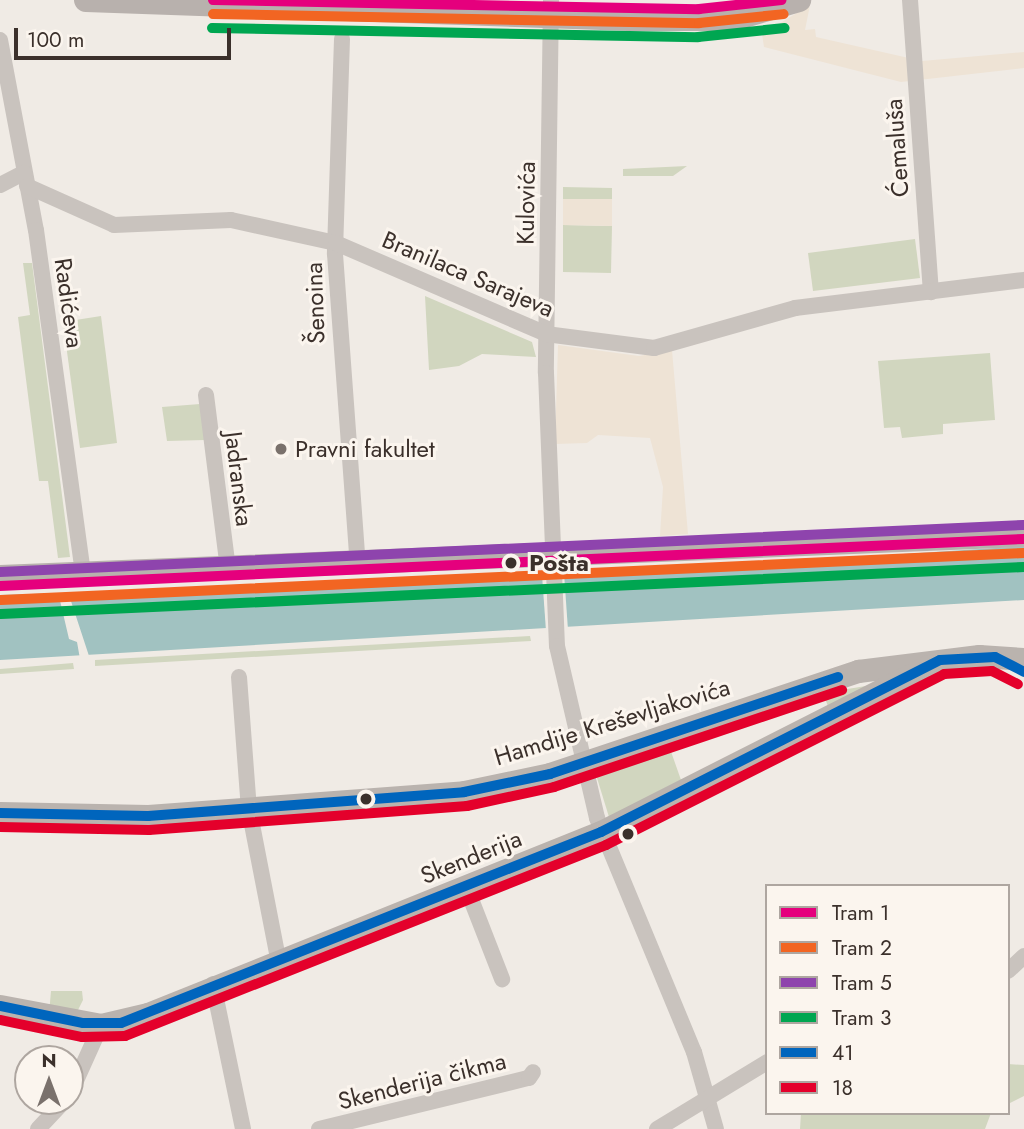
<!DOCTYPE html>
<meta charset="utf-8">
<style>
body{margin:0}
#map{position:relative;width:1024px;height:1129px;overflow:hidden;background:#f0ebe5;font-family:Jost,sans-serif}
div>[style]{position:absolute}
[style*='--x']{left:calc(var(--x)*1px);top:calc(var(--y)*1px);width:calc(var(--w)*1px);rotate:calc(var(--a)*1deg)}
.green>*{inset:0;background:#d1d6bf}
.plaza>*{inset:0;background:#eee3d5}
.water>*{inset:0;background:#a1c2c1}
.pier>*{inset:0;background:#f0ebe5}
.minor>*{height:16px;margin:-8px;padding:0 8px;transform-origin:8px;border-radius:8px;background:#c9c3be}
.secondary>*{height:23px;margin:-11.5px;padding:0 11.5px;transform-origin:11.5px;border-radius:11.5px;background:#bab3ae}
.primary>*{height:24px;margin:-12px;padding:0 12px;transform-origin:12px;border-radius:12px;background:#b8b1ad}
.bus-1>*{height:10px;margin:-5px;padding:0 5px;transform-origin:5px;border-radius:5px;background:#0065bd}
.bus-2>*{height:10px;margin:-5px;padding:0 5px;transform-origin:5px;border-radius:5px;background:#e4002b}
.tram-1>*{height:10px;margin:-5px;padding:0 5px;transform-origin:5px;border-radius:5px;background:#e5007d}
.tram-2>*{height:10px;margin:-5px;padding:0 5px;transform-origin:5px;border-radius:5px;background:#f26522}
.tram-3>*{height:10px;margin:-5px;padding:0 5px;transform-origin:5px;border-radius:5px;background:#8e44ad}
.tram-4>*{height:10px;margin:-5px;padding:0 5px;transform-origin:5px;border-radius:5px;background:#00a651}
.dots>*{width:19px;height:19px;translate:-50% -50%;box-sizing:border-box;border:4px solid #fbf5ee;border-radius:50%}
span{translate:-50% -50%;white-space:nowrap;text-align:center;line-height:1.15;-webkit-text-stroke:6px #fbf5ee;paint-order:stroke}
.street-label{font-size:24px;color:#3b302b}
.poi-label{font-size:24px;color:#3b302b}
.left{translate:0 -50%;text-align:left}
.stop-label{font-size:24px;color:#3b302b;font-weight:700}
.legend{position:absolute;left:765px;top:884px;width:245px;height:231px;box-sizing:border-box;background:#fbf5ee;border:2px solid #aea6a0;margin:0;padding:9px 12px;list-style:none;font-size:21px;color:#3b302b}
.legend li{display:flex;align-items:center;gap:14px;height:35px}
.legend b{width:35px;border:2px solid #aea6a0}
.north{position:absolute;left:14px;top:1045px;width:70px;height:70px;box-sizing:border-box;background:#fbf5ee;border:2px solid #aea6a0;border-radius:50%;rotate:0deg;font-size:19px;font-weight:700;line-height:28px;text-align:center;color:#3b302b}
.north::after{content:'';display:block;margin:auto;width:24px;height:32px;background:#7a716c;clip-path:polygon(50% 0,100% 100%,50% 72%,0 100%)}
.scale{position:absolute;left:14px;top:28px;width:217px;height:32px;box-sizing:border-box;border:4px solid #3b302b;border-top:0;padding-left:9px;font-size:21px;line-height:24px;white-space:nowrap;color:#3b302b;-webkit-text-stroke:5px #fbf5ee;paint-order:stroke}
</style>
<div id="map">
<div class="green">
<div style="clip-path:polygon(687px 166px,673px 176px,623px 176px,623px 169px)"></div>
<div style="clip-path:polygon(563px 187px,612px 188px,612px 199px,563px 199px)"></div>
<div style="clip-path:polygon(563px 225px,612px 226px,611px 273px,563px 272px)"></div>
<div style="clip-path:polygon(915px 239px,920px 278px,813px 291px,808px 253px)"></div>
<div style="clip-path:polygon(23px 263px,32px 263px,70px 557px,58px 558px,48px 481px,39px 481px,18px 317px,30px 315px)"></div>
<div style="clip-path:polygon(425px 296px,532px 342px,536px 357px,482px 354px,459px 366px,429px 370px)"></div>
<div style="clip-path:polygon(101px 316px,117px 443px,80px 448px,63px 322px)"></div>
<div style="clip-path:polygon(990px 353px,995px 420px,943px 424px,943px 434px,902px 438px,900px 427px,884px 428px,878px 361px)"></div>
<div style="clip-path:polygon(200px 404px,205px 440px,167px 441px,162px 407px)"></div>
<div style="clip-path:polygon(530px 636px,531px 641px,95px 666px,95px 660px)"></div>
<div style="clip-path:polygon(73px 663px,74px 669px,0 674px,0 669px)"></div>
<div style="clip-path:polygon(878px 684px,829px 709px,823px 693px)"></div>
<div style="clip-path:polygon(668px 743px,681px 780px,609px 817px,593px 765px)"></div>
<div style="clip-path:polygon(51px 991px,82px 991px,83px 1000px,78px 1010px,49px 1014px)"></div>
<div style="clip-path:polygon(1008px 1064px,1024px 1065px,1024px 1096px,1008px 1104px)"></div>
<div style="clip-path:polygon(801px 1113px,991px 1113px,985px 1129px,800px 1129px)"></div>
</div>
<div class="plaza">
<div style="clip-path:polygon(810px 5px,805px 30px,815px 29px,816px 37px,922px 61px,1024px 52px,1024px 68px,901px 82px,764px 47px,762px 34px)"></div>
<div style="clip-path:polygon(563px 199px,612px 199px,612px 226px,563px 225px)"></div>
<div style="clip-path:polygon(558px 345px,639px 356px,672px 350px,688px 534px,660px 536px,663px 487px,650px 438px,598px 435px,587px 443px,555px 444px)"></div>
</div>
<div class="water">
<div style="clip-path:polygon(1024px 546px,1024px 600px,0 660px,0 595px,553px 577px)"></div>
</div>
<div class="pier">
<div style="clip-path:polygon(564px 573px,568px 630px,546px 631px,542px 575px)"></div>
<div style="clip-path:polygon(58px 592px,68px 592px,90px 659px,80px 659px,77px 642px,69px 639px)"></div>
</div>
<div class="minor">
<div style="--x:551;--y:0;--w:373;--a:90.8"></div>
<div style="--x:546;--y:373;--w:273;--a:87.7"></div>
<div style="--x:557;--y:646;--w:177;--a:76.9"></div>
<div style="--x:597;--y:818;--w:253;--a:67.5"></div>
<div style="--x:694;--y:1052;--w:80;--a:74.1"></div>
<div style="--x:910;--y:0;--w:293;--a:85.9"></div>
<div style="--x:342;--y:39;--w:215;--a:91.9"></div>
<div style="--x:335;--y:254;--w:312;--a:85.8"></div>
<div style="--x:0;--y:40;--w:193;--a:79.3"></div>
<div style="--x:36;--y:230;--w:347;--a:82.2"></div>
<div style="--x:0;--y:185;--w:27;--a:-27"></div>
<div style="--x:27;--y:186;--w:95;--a:24.1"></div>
<div style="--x:114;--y:225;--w:117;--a:-2.4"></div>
<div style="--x:231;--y:220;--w:107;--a:12.4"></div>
<div style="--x:336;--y:243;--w:229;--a:23.4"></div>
<div style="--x:546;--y:334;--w:109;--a:7.4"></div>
<div style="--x:654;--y:348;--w:147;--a:-15.8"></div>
<div style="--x:795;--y:308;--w:231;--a:-7"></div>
<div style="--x:206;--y:395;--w:175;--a:82.8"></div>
<div style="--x:239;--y:677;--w:132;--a:85.7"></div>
<div style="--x:249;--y:809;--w:152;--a:79"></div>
<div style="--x:467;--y:889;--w:97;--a:68.7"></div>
<div style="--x:1008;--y:971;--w:22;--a:-43"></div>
<div style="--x:213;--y:984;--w:148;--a:78.3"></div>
<div style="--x:70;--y:1094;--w:76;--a:-65.8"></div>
<div style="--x:38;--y:1129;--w:38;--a:-47"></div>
<div style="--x:319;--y:1129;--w:216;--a:-13.7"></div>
<div style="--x:529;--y:1078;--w:7;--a:-56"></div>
<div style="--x:657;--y:1129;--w:129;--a:-31.3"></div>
</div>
<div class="secondary">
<div style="--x:0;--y:813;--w:148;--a:1.2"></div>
<div style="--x:148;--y:816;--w:317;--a:-4.3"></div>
<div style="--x:464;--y:792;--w:88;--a:-11.8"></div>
<div style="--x:550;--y:774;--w:325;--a:-18.5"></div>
<div style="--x:858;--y:671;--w:122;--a:-7.1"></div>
<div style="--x:979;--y:656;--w:45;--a:3.8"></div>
<div style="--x:0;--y:1006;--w:103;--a:10.7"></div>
<div style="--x:101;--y:1025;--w:48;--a:-13.2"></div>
<div style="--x:148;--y:1014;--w:488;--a:-21.9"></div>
<div style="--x:601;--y:832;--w:367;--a:-26.9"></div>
</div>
<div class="primary">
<div style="--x:86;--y:0;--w:545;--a:2"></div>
<div style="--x:631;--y:19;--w:103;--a:0"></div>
<div style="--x:734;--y:19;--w:68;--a:-16.3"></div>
<div style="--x:0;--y:577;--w:1025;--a:-2.35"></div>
</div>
<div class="bus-1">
<div style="--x:0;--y:813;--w:148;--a:1.2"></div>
<div style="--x:148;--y:816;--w:317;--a:-4.3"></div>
<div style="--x:464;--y:792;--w:88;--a:-11.8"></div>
<div style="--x:550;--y:774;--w:304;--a:-18.6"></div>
<div style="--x:0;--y:1006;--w:85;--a:11.6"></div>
<div style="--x:83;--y:1023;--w:38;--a:0"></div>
<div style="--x:121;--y:1023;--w:517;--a:-21.7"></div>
<div style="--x:601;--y:832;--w:380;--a:-26.9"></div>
<div style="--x:940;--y:660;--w:55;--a:-3.1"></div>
<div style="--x:995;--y:657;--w:33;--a:27"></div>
</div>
<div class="bus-2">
<div style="--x:0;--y:827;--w:149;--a:1.2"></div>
<div style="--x:149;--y:830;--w:319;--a:-4.3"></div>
<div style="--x:467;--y:806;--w:89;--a:-12.3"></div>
<div style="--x:554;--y:787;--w:304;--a:-18.6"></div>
<div style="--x:0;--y:1020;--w:84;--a:11.7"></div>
<div style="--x:82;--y:1037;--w:43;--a:-1.3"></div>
<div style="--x:125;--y:1036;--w:518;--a:-21.66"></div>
<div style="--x:606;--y:845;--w:379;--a:-26.8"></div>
<div style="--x:944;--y:674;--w:48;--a:-3.6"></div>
<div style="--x:992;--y:671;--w:29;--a:27"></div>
</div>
<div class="tram-1">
<div style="--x:213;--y:0;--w:486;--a:1.1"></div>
<div style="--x:699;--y:9;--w:83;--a:-6.2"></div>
<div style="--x:0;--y:586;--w:1025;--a:-2.63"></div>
</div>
<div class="tram-2">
<div style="--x:213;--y:14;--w:486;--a:1.1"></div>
<div style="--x:699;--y:23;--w:85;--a:-6"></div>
<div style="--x:1;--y:600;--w:1024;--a:-2.63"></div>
</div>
<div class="tram-3">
<div style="--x:0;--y:572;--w:1024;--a:-2.63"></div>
</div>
<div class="tram-4">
<div style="--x:212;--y:28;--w:486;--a:1.1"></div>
<div style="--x:698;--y:37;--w:87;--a:-5.9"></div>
<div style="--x:1;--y:614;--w:1024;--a:-2.63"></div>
</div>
<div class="dots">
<div style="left:281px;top:449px;background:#7a716c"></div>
<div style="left:511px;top:563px;background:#3b302b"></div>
<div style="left:366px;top:799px;background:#3b302b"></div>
<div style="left:628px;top:834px;background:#3b302b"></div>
</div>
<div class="street-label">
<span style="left:897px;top:148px;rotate:-94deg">Ćemaluša</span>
<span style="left:526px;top:203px;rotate:-89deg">Kulovića</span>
<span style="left:468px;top:274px;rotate:23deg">Branilaca Sarajeva</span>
<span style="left:69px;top:303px;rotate:82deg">Radićeva</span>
<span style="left:315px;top:303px;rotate:-92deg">Šenoina</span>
<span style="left:239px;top:479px;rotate:83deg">Jadranska</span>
<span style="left:612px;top:722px;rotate:-17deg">Hamdije Kreševljakovića</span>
<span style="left:471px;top:857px;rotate:-22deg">Skenderija</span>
<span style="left:422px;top:1081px;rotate:-14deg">Skenderija čikma</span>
</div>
<div class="poi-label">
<span class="left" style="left:295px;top:449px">Pravni fakultet</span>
</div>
<div class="stop-label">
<span class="left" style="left:529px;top:563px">Pošta</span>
</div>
<ul class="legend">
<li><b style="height:9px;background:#e5007d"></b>Tram 1</li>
<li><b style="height:9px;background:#f26522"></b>Tram 2</li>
<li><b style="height:9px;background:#8e44ad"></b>Tram 5</li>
<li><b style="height:9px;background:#00a651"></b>Tram 3</li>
<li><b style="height:9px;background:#0065bd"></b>41</li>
<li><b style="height:9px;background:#e4002b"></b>18</li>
</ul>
<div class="north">N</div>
<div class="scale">100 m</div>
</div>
